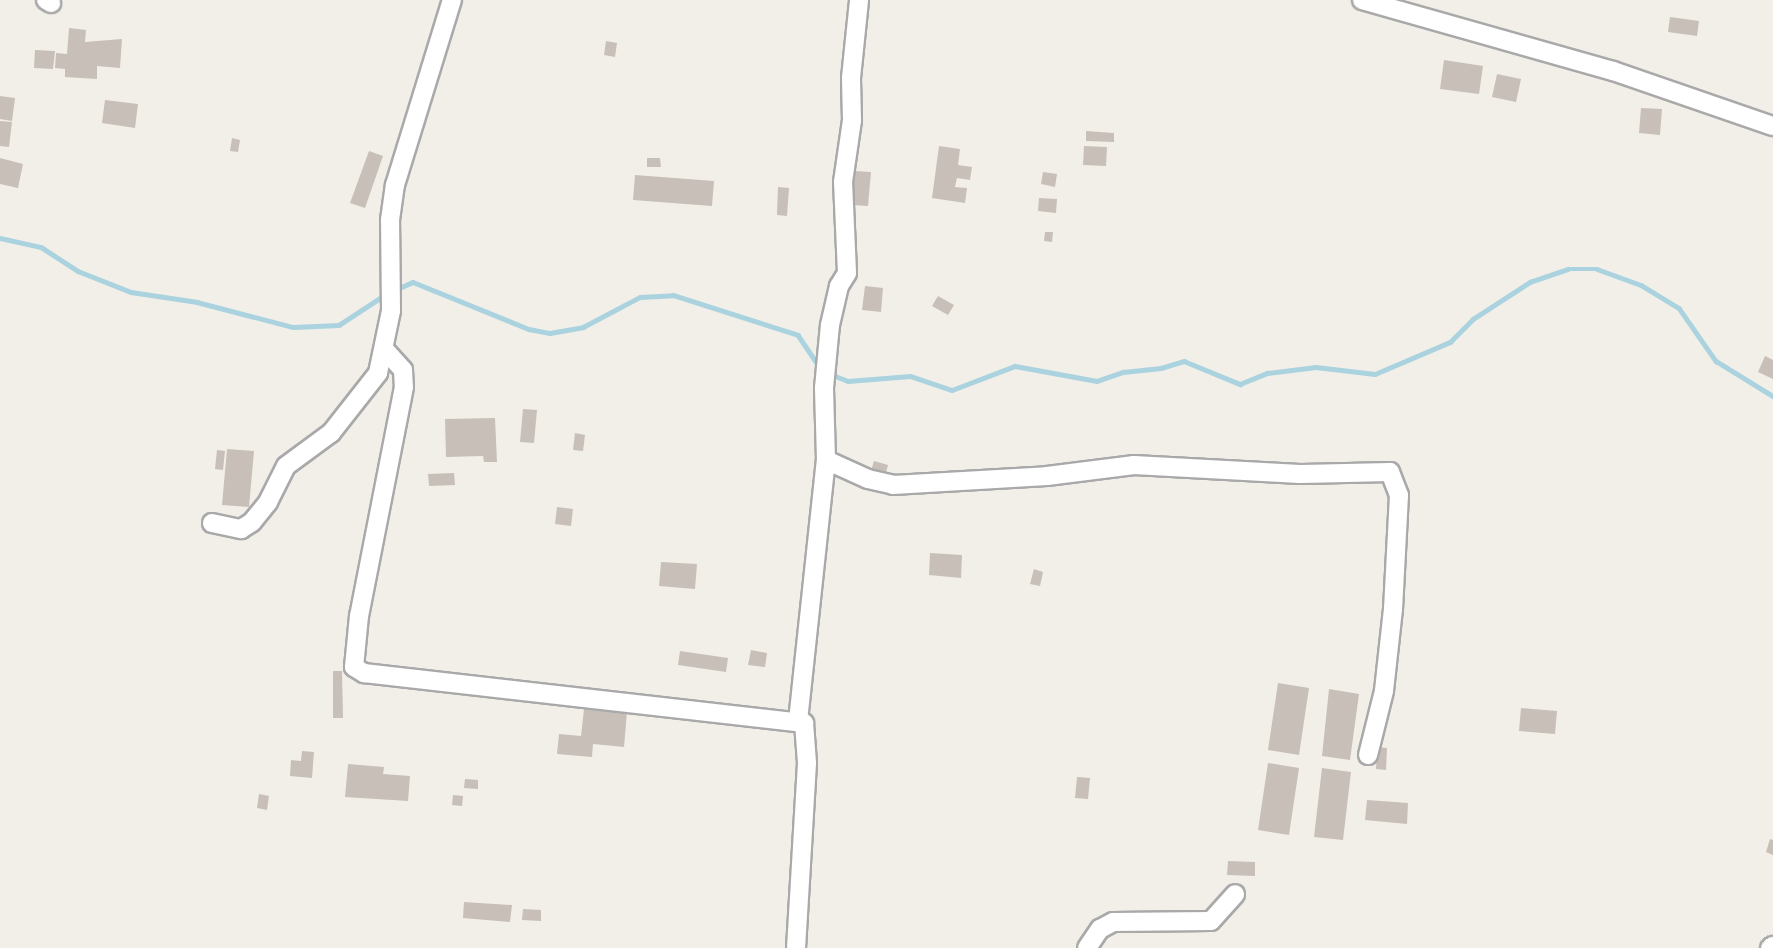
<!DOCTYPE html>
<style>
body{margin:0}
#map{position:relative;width:1773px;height:948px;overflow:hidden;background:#f2efe9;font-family:Montserrat,sans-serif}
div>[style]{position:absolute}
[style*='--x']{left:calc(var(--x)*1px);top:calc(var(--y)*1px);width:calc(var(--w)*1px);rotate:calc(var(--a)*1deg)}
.stream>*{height:4.5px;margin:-2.25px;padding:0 2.25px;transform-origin:2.25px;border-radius:2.25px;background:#aad3df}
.building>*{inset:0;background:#c7bfb8}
.roads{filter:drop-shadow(2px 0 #a9a9a9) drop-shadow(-2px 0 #a9a9a9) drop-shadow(0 2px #a9a9a9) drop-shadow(0 -2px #a9a9a9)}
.street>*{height:18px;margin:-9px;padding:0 9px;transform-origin:9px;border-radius:9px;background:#fff}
span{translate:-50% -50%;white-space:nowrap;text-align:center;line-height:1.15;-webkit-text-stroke:5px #fff;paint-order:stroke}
</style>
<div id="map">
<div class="stream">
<div style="--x:0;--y:238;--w:42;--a:12.4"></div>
<div style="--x:41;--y:247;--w:44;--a:33"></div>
<div style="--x:78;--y:271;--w:57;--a:21.6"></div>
<div style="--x:131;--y:292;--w:67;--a:8.6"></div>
<div style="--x:197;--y:302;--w:99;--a:14.6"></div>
<div style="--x:293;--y:327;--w:46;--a:-2.5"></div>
<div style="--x:339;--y:325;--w:56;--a:-33.4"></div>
<div style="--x:397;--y:289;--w:17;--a:-24"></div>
<div style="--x:413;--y:282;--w:125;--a:22.1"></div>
<div style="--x:529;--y:329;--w:21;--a:11"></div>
<div style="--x:550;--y:333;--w:34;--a:-10"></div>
<div style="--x:583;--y:327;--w:64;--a:-27.8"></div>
<div style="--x:640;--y:297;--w:33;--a:-3"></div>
<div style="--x:673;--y:295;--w:131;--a:17.7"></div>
<div style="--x:798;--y:335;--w:37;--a:56"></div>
<div style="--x:830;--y:374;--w:19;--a:21"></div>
<div style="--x:848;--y:381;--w:62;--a:-4.6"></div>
<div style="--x:910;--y:376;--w:44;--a:18.4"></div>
<div style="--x:952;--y:390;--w:67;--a:-20.9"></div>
<div style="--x:1015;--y:366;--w:83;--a:10.4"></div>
<div style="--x:1097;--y:381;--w:28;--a:-19"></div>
<div style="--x:1123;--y:372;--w:38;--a:-6"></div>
<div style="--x:1161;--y:368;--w:24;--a:-17"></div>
<div style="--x:1184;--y:361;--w:61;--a:22.3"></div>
<div style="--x:1240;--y:384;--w:29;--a:-22"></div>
<div style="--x:1267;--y:373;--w:49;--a:-7"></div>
<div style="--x:1316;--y:367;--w:59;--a:6.8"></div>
<div style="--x:1375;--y:374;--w:82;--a:-23.1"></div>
<div style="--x:1450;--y:342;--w:33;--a:-45"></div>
<div style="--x:1473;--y:319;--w:68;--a:-33"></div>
<div style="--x:1530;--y:282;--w:40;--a:-18.9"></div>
<div style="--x:1568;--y:269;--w:29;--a:0"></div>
<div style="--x:1597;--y:269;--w:47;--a:20"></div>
<div style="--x:1641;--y:285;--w:44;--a:31.2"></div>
<div style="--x:1679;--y:308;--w:65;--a:55.1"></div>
<div style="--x:1716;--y:361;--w:67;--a:31.6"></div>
</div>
<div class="building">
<div style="clip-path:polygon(1670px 17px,1699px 21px,1697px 36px,1668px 32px)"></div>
<div style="clip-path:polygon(69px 28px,86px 30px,85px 42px,122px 39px,120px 68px,97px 66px,97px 79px,65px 77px,65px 69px,55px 68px,56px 53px,67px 54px)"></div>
<div style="clip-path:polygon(606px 41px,617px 43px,615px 57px,604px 55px)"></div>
<div style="clip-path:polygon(35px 50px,55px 51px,53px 69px,34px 68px)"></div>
<div style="clip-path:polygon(1444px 60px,1483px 66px,1479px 94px,1440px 89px)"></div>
<div style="clip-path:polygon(1497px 74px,1521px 79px,1516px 102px,1492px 97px)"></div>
<div style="clip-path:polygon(0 96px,15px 98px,12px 121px,0 119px)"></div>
<div style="clip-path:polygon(105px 100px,138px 104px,135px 128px,102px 123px)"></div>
<div style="clip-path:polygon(1641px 108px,1662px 109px,1660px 135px,1639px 133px)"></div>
<div style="clip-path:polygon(0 121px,12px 122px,9px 147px,0 146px)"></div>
<div style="clip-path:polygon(1086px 131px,1114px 133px,1114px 142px,1086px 141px)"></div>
<div style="clip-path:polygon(232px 138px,240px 140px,238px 152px,230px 151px)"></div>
<div style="clip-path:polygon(939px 146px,960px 149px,958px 165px,972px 167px,970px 180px,957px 178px,955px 187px,967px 188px,965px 203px,932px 198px)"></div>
<div style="clip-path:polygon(1084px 146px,1107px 147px,1106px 166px,1083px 165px)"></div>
<div style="clip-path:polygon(369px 151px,383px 156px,365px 208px,350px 203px)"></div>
<div style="clip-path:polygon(0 158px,23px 164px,18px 188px,0 184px)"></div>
<div style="clip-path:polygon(647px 158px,660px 158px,661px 167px,647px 167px)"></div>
<div style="clip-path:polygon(855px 171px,871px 172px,868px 206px,852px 205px)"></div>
<div style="clip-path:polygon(1043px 172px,1057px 174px,1055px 187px,1041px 184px)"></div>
<div style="clip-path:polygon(635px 175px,714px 181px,712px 206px,633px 200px)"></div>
<div style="clip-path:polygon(778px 187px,789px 188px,787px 216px,777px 215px)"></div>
<div style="clip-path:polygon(1039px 198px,1057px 199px,1056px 213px,1038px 211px)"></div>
<div style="clip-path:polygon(1045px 232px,1053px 232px,1052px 242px,1044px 241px)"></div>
<div style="clip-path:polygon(865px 286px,883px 288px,881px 312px,862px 310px)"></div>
<div style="clip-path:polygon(938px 296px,954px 305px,948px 315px,932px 306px)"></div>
<div style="clip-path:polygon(1765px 356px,1773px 360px,1773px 379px,1758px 372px)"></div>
<div style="clip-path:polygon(523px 409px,537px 410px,534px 443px,520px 442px)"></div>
<div style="clip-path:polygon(495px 418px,497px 462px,484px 462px,483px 456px,446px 457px,445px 419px)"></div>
<div style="clip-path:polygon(575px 433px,585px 435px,583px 451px,573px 450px)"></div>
<div style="clip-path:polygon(227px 449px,254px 451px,249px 507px,222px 505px)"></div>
<div style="clip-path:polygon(217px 450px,225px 451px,223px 470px,215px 469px)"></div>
<div style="clip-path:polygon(874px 461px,888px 465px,885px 476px,871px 471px)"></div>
<div style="clip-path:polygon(454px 473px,455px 485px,429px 486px,428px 474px)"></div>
<div style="clip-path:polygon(557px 507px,573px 509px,571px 526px,555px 524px)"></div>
<div style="clip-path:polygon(930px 553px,962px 555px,961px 578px,929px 575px)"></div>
<div style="clip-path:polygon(661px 562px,697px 564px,695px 589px,659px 586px)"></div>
<div style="clip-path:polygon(1034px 569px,1043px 572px,1040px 586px,1030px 584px)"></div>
<div style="clip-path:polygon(751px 650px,767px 653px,765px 667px,748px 665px)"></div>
<div style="clip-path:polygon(680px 651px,728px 658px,726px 672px,678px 665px)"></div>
<div style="clip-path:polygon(333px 671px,342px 671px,343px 718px,333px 718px)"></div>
<div style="clip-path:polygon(1278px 683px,1309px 688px,1299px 755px,1268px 750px)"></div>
<div style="clip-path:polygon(1329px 689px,1359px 694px,1350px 760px,1322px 756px)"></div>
<div style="clip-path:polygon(1521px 708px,1557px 711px,1555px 734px,1519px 731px)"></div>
<div style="clip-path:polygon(584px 709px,627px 712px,624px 747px,593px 744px,592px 757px,557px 754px,559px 734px,581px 736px)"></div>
<div style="clip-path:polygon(1377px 747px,1387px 748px,1386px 770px,1376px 769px)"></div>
<div style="clip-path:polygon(302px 751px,314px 752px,312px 778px,290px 776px,291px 760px,301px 761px)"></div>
<div style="clip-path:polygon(1268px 763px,1299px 768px,1289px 835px,1258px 830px)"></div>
<div style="clip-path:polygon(348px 764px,384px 767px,383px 774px,410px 776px,408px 801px,345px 797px)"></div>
<div style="clip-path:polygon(1322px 768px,1351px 772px,1343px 840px,1314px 837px)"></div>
<div style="clip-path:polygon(1077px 777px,1090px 778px,1088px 799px,1075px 798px)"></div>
<div style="clip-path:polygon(465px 779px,478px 780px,478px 789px,464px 788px)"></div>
<div style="clip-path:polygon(259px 794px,269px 796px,267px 810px,257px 808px)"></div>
<div style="clip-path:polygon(453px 795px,463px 796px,462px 806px,452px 805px)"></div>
<div style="clip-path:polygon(1367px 800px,1408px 803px,1407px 824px,1365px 820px)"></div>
<div style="clip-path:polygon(1770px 839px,1773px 840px,1773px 855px,1766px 852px)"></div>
<div style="clip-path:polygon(1228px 861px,1255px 862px,1255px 876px,1227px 875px)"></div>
<div style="clip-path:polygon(464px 902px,512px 905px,510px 922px,463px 918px)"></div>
<div style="clip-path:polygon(523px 909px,541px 910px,541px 921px,522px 920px)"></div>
</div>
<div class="roads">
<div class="street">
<div style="--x:46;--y:0;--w:6;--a:31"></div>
<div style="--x:1362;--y:0;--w:261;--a:15.8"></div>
<div style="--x:1613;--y:71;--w:169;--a:19"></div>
<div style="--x:385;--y:350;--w:27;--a:48"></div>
<div style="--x:403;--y:370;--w:17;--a:87"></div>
<div style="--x:404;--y:387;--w:233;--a:101.1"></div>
<div style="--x:359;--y:616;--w:51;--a:95.6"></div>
<div style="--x:354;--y:667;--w:12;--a:31"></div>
<div style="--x:364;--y:673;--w:443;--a:6.5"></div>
<div style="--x:804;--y:723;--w:40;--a:85.7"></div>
<div style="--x:807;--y:763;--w:185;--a:93.4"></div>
<div style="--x:826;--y:460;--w:46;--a:24.3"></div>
<div style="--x:868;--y:479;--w:26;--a:13"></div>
<div style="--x:893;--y:485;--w:154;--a:-3.3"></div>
<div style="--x:1047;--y:476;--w:88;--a:-7.2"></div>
<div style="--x:1134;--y:465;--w:166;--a:3.1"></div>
<div style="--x:1300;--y:474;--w:90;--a:-1.3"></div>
<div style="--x:1390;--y:472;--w:25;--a:69"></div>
<div style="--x:1399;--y:495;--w:114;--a:93"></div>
<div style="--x:1393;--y:609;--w:82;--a:96.3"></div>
<div style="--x:1384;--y:691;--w:66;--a:104"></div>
<div style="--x:212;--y:523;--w:30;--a:12"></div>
<div style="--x:241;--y:529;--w:13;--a:-32"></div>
<div style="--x:252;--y:522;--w:26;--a:-51"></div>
<div style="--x:268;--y:502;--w:40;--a:-63.4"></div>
<div style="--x:286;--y:466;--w:56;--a:-36.3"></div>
<div style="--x:331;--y:433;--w:76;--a:-51.9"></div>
<div style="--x:378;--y:373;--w:63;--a:-78.2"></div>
<div style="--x:391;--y:311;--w:91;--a:-90.6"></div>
<div style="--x:390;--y:220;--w:35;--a:-82"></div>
<div style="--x:395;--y:185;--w:194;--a:-72.9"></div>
<div style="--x:798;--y:721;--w:262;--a:-83.9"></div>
<div style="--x:826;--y:460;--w:72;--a:-91.6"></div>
<div style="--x:824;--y:388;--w:63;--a:-84.6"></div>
<div style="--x:830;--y:325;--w:40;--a:-77"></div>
<div style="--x:839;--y:286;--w:15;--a:-58"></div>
<div style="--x:847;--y:273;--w:91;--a:-92.5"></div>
<div style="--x:843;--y:182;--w:63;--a:-81.7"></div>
<div style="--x:852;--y:120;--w:42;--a:-91.4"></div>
<div style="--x:851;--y:78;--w:78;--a:-84.1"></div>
<div style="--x:1087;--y:948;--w:23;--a:-56"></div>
<div style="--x:1100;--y:929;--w:15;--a:-28"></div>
<div style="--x:1113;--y:922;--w:98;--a:-0.6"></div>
<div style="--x:1211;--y:921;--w:36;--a:-48"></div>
<div style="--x:1770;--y:948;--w:4;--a:-34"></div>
</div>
</div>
</div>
